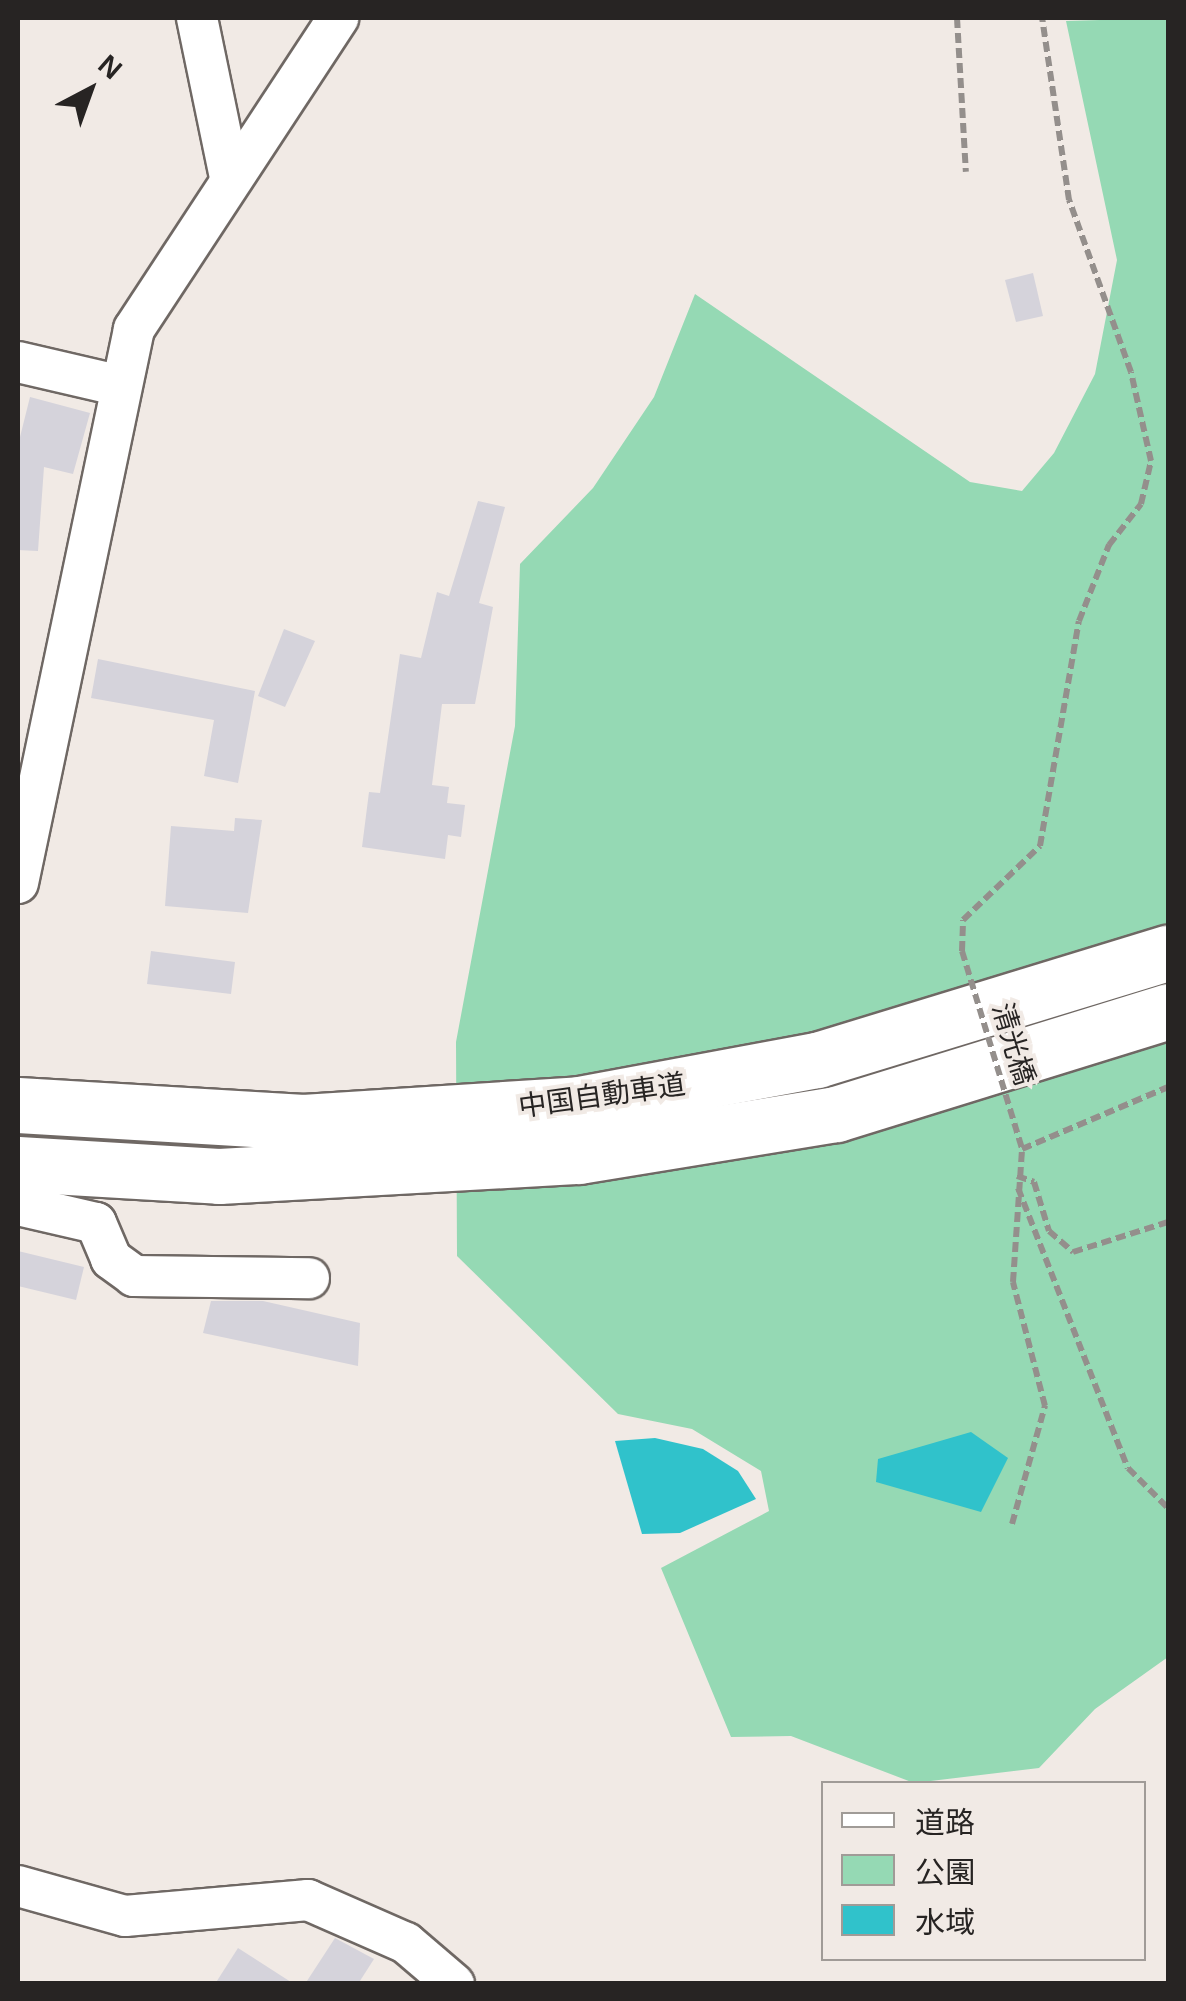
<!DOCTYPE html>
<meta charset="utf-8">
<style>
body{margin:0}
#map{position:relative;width:1186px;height:2001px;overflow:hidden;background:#f1eae5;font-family:Helvetica,"Noto Sans JP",sans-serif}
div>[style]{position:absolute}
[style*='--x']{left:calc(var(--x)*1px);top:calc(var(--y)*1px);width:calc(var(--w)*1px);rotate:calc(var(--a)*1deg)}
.green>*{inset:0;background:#95d9b4}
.water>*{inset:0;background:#30c2cb}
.building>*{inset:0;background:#d5d3db}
.path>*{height:6px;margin-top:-3px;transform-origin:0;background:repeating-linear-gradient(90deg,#948f8c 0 10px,transparent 0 15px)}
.roads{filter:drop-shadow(2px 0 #6f6864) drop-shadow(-2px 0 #6f6864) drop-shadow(0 2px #6f6864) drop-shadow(0 -2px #6f6864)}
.street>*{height:40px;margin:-20px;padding:0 20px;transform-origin:20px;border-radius:20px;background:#fff}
.highway>*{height:55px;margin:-27.5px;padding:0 27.5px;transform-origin:27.5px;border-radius:27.5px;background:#fff}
.path-bridge>*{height:6px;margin-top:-3px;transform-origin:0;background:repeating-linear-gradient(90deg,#948f8c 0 10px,transparent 0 15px)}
span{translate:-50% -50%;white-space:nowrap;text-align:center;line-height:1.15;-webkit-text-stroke:8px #f1eae5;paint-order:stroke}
.street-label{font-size:28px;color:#272423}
.frame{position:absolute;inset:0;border:20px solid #272423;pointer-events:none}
.legend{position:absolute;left:821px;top:1781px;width:325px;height:180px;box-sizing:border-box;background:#f1eae5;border:2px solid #a09b97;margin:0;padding:12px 18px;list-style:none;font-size:30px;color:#272423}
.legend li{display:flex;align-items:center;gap:20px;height:50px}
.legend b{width:50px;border:2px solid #a09b97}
.north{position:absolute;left:40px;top:40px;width:100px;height:100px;-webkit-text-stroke:8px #f1eae5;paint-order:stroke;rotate:41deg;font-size:28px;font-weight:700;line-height:40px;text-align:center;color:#272423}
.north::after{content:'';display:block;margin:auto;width:35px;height:45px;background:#272423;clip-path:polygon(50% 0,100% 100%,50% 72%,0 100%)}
</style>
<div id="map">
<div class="green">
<div style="clip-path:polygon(1168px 18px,1168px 1657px,1095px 1709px,1039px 1768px,914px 1783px,791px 1736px,731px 1737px,661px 1568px,769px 1511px,761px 1471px,692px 1429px,618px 1414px,457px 1256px,456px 1042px,515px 726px,520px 564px,593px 488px,654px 397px,695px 294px,970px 482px,1022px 491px,1054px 453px,1095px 374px,1117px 260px,1066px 21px)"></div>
</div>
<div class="water">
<div style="clip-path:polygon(971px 1432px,1008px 1458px,981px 1512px,876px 1482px,878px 1459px)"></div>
<div style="clip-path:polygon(655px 1438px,703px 1449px,738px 1471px,756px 1499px,680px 1533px,642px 1534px,615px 1441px)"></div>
</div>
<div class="building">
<div style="clip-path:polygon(1033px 273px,1043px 316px,1016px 322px,1005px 280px)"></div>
<div style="clip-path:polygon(30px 397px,90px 413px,73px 474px,44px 467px,38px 551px,18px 550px,18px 445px)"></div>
<div style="clip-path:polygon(478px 501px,505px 507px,479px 603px,493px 607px,475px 704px,442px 704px,432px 785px,449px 787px,447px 803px,465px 805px,461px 837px,448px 835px,445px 859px,362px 847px,369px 792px,380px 793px,400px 654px,421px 658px,437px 592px,449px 596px)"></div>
<div style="clip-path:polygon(284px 629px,315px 641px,285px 707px,258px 696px)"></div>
<div style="clip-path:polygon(98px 659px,255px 691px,238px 783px,204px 776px,214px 720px,91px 698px)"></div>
<div style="clip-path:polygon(235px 818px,262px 820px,248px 913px,165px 906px,171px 826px,234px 831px)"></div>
<div style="clip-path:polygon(151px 951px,235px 962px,231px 994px,147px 984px)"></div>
<div style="clip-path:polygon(18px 1251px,84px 1267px,76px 1300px,18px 1286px)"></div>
<div style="clip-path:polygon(211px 1301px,263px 1301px,360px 1323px,358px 1366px,203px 1333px)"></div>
<div style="clip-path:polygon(335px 1938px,374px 1959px,358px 1984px,305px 1984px)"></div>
<div style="clip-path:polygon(238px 1948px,294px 1984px,215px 1984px)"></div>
</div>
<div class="path">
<div style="--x:957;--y:18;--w:154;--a:86.7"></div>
<div style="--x:962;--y:951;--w:31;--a:-88"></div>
<div style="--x:963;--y:920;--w:107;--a:-43.9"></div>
<div style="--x:1040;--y:846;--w:228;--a:-80.2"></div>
<div style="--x:1079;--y:621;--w:82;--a:-68.5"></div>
<div style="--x:1109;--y:545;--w:52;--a:-52"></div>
<div style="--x:1141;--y:504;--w:44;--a:-76.9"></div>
<div style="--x:1151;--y:461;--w:91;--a:-102.7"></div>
<div style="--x:1131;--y:372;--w:183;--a:-109.8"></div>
<div style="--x:1069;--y:200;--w:184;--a:-98.4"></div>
<div style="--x:1017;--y:1176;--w:18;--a:19"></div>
<div style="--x:1034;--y:1182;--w:51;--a:73"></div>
<div style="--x:1049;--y:1231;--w:32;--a:41"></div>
<div style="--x:1073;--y:1252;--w:100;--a:-17.5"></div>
<div style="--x:1018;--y:1188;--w:301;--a:68.6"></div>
<div style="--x:1128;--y:1468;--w:57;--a:45"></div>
<div style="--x:1012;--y:1524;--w:123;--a:-74.4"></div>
<div style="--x:1045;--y:1406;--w:128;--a:-104.5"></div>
<div style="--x:1013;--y:1282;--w:133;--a:-86.1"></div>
<div style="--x:1022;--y:1149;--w:159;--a:-23"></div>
</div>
<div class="roads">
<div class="street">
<div style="--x:197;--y:18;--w:163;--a:78.3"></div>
<div style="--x:18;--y:362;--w:106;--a:13.1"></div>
<div style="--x:18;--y:883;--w:566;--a:-78.17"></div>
<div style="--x:134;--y:329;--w:372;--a:-56.7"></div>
<div style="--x:18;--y:1205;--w:80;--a:13"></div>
<div style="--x:96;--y:1223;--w:39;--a:67"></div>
<div style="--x:111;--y:1259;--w:29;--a:36"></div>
<div style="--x:134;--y:1276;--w:175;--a:0.7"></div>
<div style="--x:18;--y:1886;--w:111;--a:15.7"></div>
<div style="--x:125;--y:1916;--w:184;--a:-5"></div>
<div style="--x:308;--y:1900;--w:107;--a:23.7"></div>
<div style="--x:406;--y:1943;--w:63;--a:40.5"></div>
</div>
<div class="highway">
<div style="--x:18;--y:1105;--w:286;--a:3.4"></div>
<div style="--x:303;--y:1122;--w:277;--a:-3.7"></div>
<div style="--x:579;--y:1104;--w:242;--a:-10.5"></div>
<div style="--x:817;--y:1060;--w:367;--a:-17"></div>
<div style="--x:18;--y:1164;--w:201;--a:3.4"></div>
<div style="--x:219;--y:1176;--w:361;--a:-3.2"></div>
<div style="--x:579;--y:1156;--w:260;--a:-9.3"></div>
<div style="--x:836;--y:1114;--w:348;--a:-17.2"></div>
</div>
</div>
<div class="path-bridge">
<div style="--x:962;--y:951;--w:207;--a:73.1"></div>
</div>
<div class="street-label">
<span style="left:1013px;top:1044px;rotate:73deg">清光橋</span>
<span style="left:602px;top:1096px;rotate:-8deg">中国自動車道</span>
</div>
<div class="frame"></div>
<ul class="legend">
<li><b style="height:12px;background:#fff"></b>道路</li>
<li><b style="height:28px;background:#95d9b4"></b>公園</li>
<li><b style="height:28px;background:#30c2cb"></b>水域</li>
</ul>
<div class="north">N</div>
</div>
